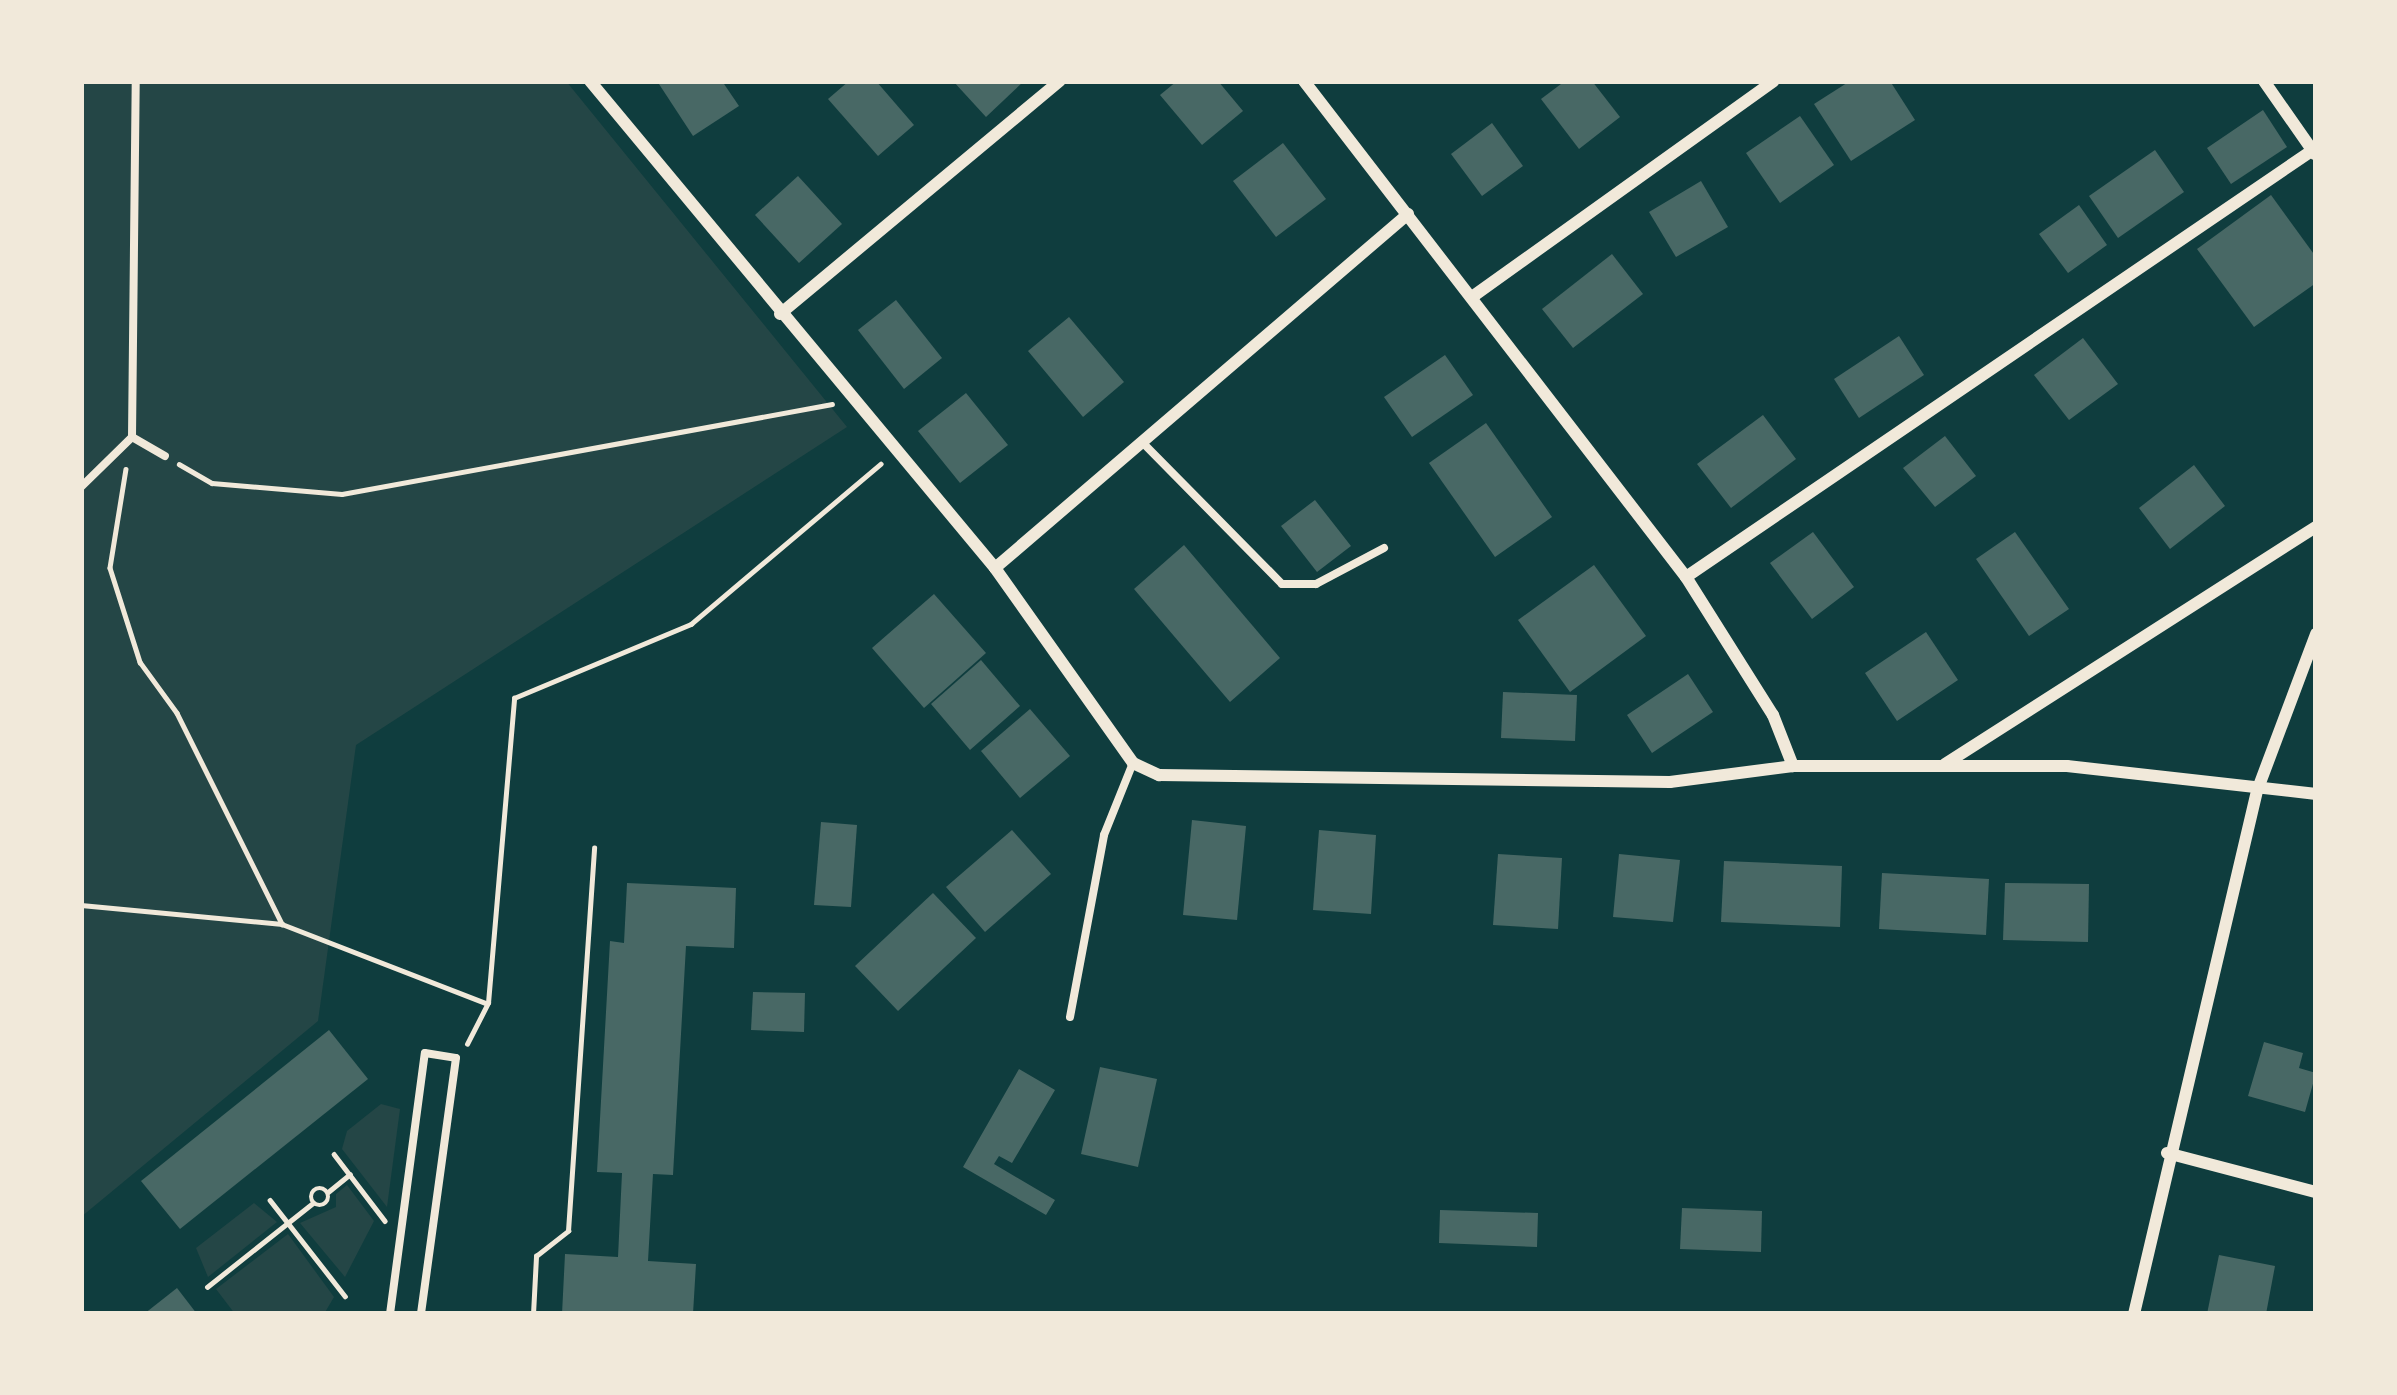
<!DOCTYPE html>
<style>
body{margin:0}
#map{position:relative;width:2397px;height:1395px;overflow:hidden;background:#0f3d3e;font-family:Raleway,sans-serif}
div>[style]{position:absolute}
[style*='--x']{left:calc(var(--x)*1px);top:calc(var(--y)*1px);width:calc(var(--w)*1px);rotate:calc(var(--a)*1deg)}
.green>*{inset:0;background:#244646}
.building>*{inset:0;background:#486865}
.path>*{height:4.5px;margin:-2.25px;padding:0 2.25px;transform-origin:2.25px;border-radius:2.25px;background:#f1e9da}
.path>.ring{margin:-2.25px;padding:0;box-sizing:content-box;background:none;border:4.5px solid #f1e9da;border-radius:50%}
.service>*{height:8px;margin:-4px;padding:0 4px;transform-origin:4px;border-radius:4px;background:#f1e9da}
.minor>*{height:12px;margin:-6px;padding:0 6px;transform-origin:6px;border-radius:6px;background:#f1e9da}
span{translate:-50% -50%;white-space:nowrap;text-align:center;line-height:1.15;-webkit-text-stroke:9px #f1e9da;paint-order:stroke}
.frame{position:absolute;inset:0;border:84px solid #f1e9da;pointer-events:none}
</style>
<div id="map">
<div class="green">
<div style="clip-path:polygon(81px 81px,566px 81px,847px 427px,356px 745px,318px 1021px,81px 1217px)"></div>
<div style="clip-path:polygon(381px 1104px,400px 1109px,387px 1207px,342px 1149px,347px 1131px)"></div>
<div style="clip-path:polygon(347px 1185px,374px 1221px,345px 1277px,300px 1223px,336px 1207px,336px 1194px)"></div>
<div style="clip-path:polygon(254px 1203px,277px 1222px,208px 1277px,196px 1248px)"></div>
<div style="clip-path:polygon(288px 1234px,334px 1297px,324px 1314px,235px 1314px,216px 1289px)"></div>
</div>
<div class="building">
<div style="clip-path:polygon(657px 81px,722px 81px,739px 106px,693px 136px)"></div>
<div style="clip-path:polygon(849px 81px,876px 81px,914px 125px,878px 156px,828px 99px)"></div>
<div style="clip-path:polygon(953px 81px,1024px 81px,986px 117px)"></div>
<div style="clip-path:polygon(1177px 81px,1218px 81px,1243px 111px,1202px 145px,1160px 95px)"></div>
<div style="clip-path:polygon(1565px 81px,1592px 81px,1620px 117px,1579px 149px,1541px 99px)"></div>
<div style="clip-path:polygon(1850px 81px,1890px 81px,1915px 120px,1851px 161px,1814px 104px)"></div>
<div style="clip-path:polygon(2263px 110px,2287px 147px,2231px 184px,2207px 148px)"></div>
<div style="clip-path:polygon(1800px 116px,1834px 165px,1780px 203px,1746px 153px)"></div>
<div style="clip-path:polygon(1492px 123px,1523px 166px,1482px 196px,1451px 154px)"></div>
<div style="clip-path:polygon(1283px 143px,1326px 199px,1276px 237px,1233px 181px)"></div>
<div style="clip-path:polygon(2155px 150px,2184px 192px,2118px 238px,2089px 196px)"></div>
<div style="clip-path:polygon(798px 176px,842px 224px,799px 263px,755px 215px)"></div>
<div style="clip-path:polygon(1701px 181px,1728px 227px,1676px 257px,1649px 212px)"></div>
<div style="clip-path:polygon(2271px 195px,2316px 257px,2316px 283px,2254px 327px,2197px 249px)"></div>
<div style="clip-path:polygon(2079px 205px,2107px 245px,2068px 273px,2039px 234px)"></div>
<div style="clip-path:polygon(1612px 254px,1643px 294px,1573px 348px,1542px 309px)"></div>
<div style="clip-path:polygon(896px 300px,942px 358px,904px 389px,858px 330px)"></div>
<div style="clip-path:polygon(1069px 317px,1124px 382px,1083px 417px,1028px 351px)"></div>
<div style="clip-path:polygon(1899px 336px,1924px 375px,1859px 418px,1834px 379px)"></div>
<div style="clip-path:polygon(2083px 338px,2118px 384px,2069px 420px,2034px 375px)"></div>
<div style="clip-path:polygon(1445px 355px,1473px 395px,1412px 437px,1384px 397px)"></div>
<div style="clip-path:polygon(966px 393px,1008px 445px,960px 483px,918px 431px)"></div>
<div style="clip-path:polygon(1763px 415px,1796px 459px,1731px 508px,1697px 464px)"></div>
<div style="clip-path:polygon(1486px 423px,1552px 517px,1495px 557px,1429px 463px)"></div>
<div style="clip-path:polygon(1945px 436px,1976px 476px,1935px 507px,1903px 468px)"></div>
<div style="clip-path:polygon(2194px 465px,2225px 506px,2170px 549px,2139px 508px)"></div>
<div style="clip-path:polygon(1315px 500px,1351px 546px,1317px 572px,1281px 526px)"></div>
<div style="clip-path:polygon(1813px 532px,1854px 587px,1812px 619px,1770px 563px)"></div>
<div style="clip-path:polygon(2015px 532px,2069px 609px,2029px 636px,1976px 559px)"></div>
<div style="clip-path:polygon(1184px 545px,1280px 658px,1230px 702px,1134px 589px)"></div>
<div style="clip-path:polygon(1594px 565px,1646px 636px,1570px 692px,1518px 620px)"></div>
<div style="clip-path:polygon(934px 594px,986px 653px,924px 708px,872px 648px)"></div>
<div style="clip-path:polygon(1926px 632px,1958px 680px,1897px 721px,1865px 673px)"></div>
<div style="clip-path:polygon(981px 660px,1020px 706px,970px 750px,931px 704px)"></div>
<div style="clip-path:polygon(1688px 674px,1713px 712px,1652px 753px,1627px 715px)"></div>
<div style="clip-path:polygon(1503px 692px,1577px 695px,1575px 741px,1501px 738px)"></div>
<div style="clip-path:polygon(1030px 709px,1070px 756px,1020px 798px,981px 751px)"></div>
<div style="clip-path:polygon(1192px 820px,1246px 826px,1237px 920px,1183px 915px)"></div>
<div style="clip-path:polygon(821px 822px,857px 825px,851px 907px,814px 905px)"></div>
<div style="clip-path:polygon(1012px 830px,1051px 874px,985px 932px,946px 887px)"></div>
<div style="clip-path:polygon(1319px 830px,1376px 835px,1371px 914px,1313px 910px)"></div>
<div style="clip-path:polygon(1498px 854px,1562px 858px,1558px 929px,1493px 925px)"></div>
<div style="clip-path:polygon(1619px 854px,1680px 860px,1673px 922px,1613px 917px)"></div>
<div style="clip-path:polygon(1724px 861px,1842px 866px,1840px 927px,1721px 922px)"></div>
<div style="clip-path:polygon(1882px 873px,1989px 879px,1986px 935px,1879px 929px)"></div>
<div style="clip-path:polygon(627px 883px,736px 888px,734px 948px,686px 946px,673px 1175px,653px 1174px,648px 1261px,696px 1264px,693px 1314px,562px 1314px,565px 1254px,618px 1257px,622px 1173px,597px 1172px,610px 941px,624px 943px)"></div>
<div style="clip-path:polygon(2005px 883px,2089px 884px,2088px 942px,2003px 940px)"></div>
<div style="clip-path:polygon(933px 893px,976px 938px,898px 1011px,855px 966px)"></div>
<div style="clip-path:polygon(753px 992px,805px 993px,804px 1032px,751px 1030px)"></div>
<div style="clip-path:polygon(329px 1030px,368px 1079px,180px 1229px,141px 1181px)"></div>
<div style="clip-path:polygon(2264px 1042px,2303px 1053px,2299px 1068px,2316px 1073px,2305px 1112px,2248px 1096px)"></div>
<div style="clip-path:polygon(1100px 1067px,1157px 1079px,1138px 1167px,1081px 1154px)"></div>
<div style="clip-path:polygon(1019px 1069px,1055px 1090px,1012px 1163px,999px 1156px,994px 1164px,1055px 1200px,1046px 1215px,963px 1167px)"></div>
<div style="clip-path:polygon(1682px 1208px,1762px 1211px,1761px 1252px,1680px 1249px)"></div>
<div style="clip-path:polygon(1440px 1210px,1538px 1213px,1537px 1247px,1439px 1243px)"></div>
<div style="clip-path:polygon(2219px 1255px,2275px 1266px,2266px 1314px,2207px 1314px)"></div>
<div style="clip-path:polygon(177px 1288px,197px 1314px,144px 1314px)"></div>
</div>
<div class="path">
<div style="--x:179;--y:464;--w:38;--a:30"></div>
<div style="--x:212;--y:483;--w:130;--a:4.8"></div>
<div style="--x:342;--y:494;--w:498;--a:-10.4"></div>
<div style="--x:126;--y:469;--w:100;--a:99.2"></div>
<div style="--x:110;--y:568;--w:99;--a:72.3"></div>
<div style="--x:140;--y:662;--w:63;--a:54"></div>
<div style="--x:177;--y:713;--w:236;--a:63.5"></div>
<div style="--x:81;--y:905;--w:202;--a:5.4"></div>
<div style="--x:282;--y:924;--w:219;--a:21.2"></div>
<div style="--x:467;--y:1044;--w:46;--a:-62.9"></div>
<div style="--x:488;--y:1003;--w:306;--a:-85.1"></div>
<div style="--x:514;--y:698;--w:192;--a:-22.7"></div>
<div style="--x:691;--y:624;--w:248;--a:-40.2"></div>
<div style="--x:334;--y:1154;--w:84;--a:52.7"></div>
<div class="ring" style="left:311px;top:1188px;width:13.5px;height:13.5px"></div>
<div style="--x:328;--y:1192;--w:28;--a:-39"></div>
<div style="--x:270;--y:1200;--w:122;--a:52"></div>
<div style="--x:207;--y:1287;--w:135;--a:-38.4"></div>
<div style="--x:533;--y:1314;--w:58;--a:-87"></div>
<div style="--x:536;--y:1256;--w:41;--a:-38"></div>
<div style="--x:568;--y:1231;--w:384;--a:-86.1"></div>
</div>
<div class="service">
<div style="--x:132;--y:437;--w:38;--a:30"></div>
<div style="--x:1142;--y:442;--w:199;--a:45.4"></div>
<div style="--x:1282;--y:584;--w:34;--a:0"></div>
<div style="--x:1316;--y:584;--w:77;--a:-27.9"></div>
<div style="--x:81;--y:487;--w:71;--a:-44.4"></div>
<div style="--x:132;--y:437;--w:356;--a:-89.4"></div>
<div style="--x:1070;--y:1017;--w:185;--a:-79.4"></div>
<div style="--x:1104;--y:835;--w:78;--a:-68.1"></div>
<div style="--x:390;--y:1314;--w:263;--a:-82.4"></div>
<div style="--x:425;--y:1053;--w:31;--a:9"></div>
<div style="--x:456;--y:1058;--w:258;--a:97.8"></div>
</div>
<div class="minor">
<div style="--x:590;--y:81;--w:633;--a:50.25"></div>
<div style="--x:995;--y:568;--w:239;--a:54.7"></div>
<div style="--x:1133;--y:763;--w:29;--a:25"></div>
<div style="--x:1159;--y:775;--w:511;--a:0.78"></div>
<div style="--x:1670;--y:782;--w:124;--a:-7.4"></div>
<div style="--x:1793;--y:766;--w:274;--a:0"></div>
<div style="--x:2067;--y:766;--w:251;--a:6.4"></div>
<div style="--x:1304;--y:81;--w:626;--a:52.4"></div>
<div style="--x:1686;--y:577;--w:163;--a:57.8"></div>
<div style="--x:1773;--y:715;--w:55;--a:68.6"></div>
<div style="--x:2264;--y:81;--w:89;--a:55.1"></div>
<div style="--x:1472;--y:297;--w:371;--a:-35.6"></div>
<div style="--x:780;--y:314;--w:364;--a:-39.8"></div>
<div style="--x:995;--y:568;--w:544;--a:-40.6"></div>
<div style="--x:1686;--y:577;--w:759;--a:-34.26"></div>
<div style="--x:1945;--y:764;--w:440;--a:-32.6"></div>
<div style="--x:2167;--y:1153;--w:154;--a:14.7"></div>
<div style="--x:2134;--y:1314;--w:537;--a:-76.77"></div>
<div style="--x:2257;--y:791;--w:168;--a:-69.4"></div>
</div>
<div class="frame"></div>
</div>
